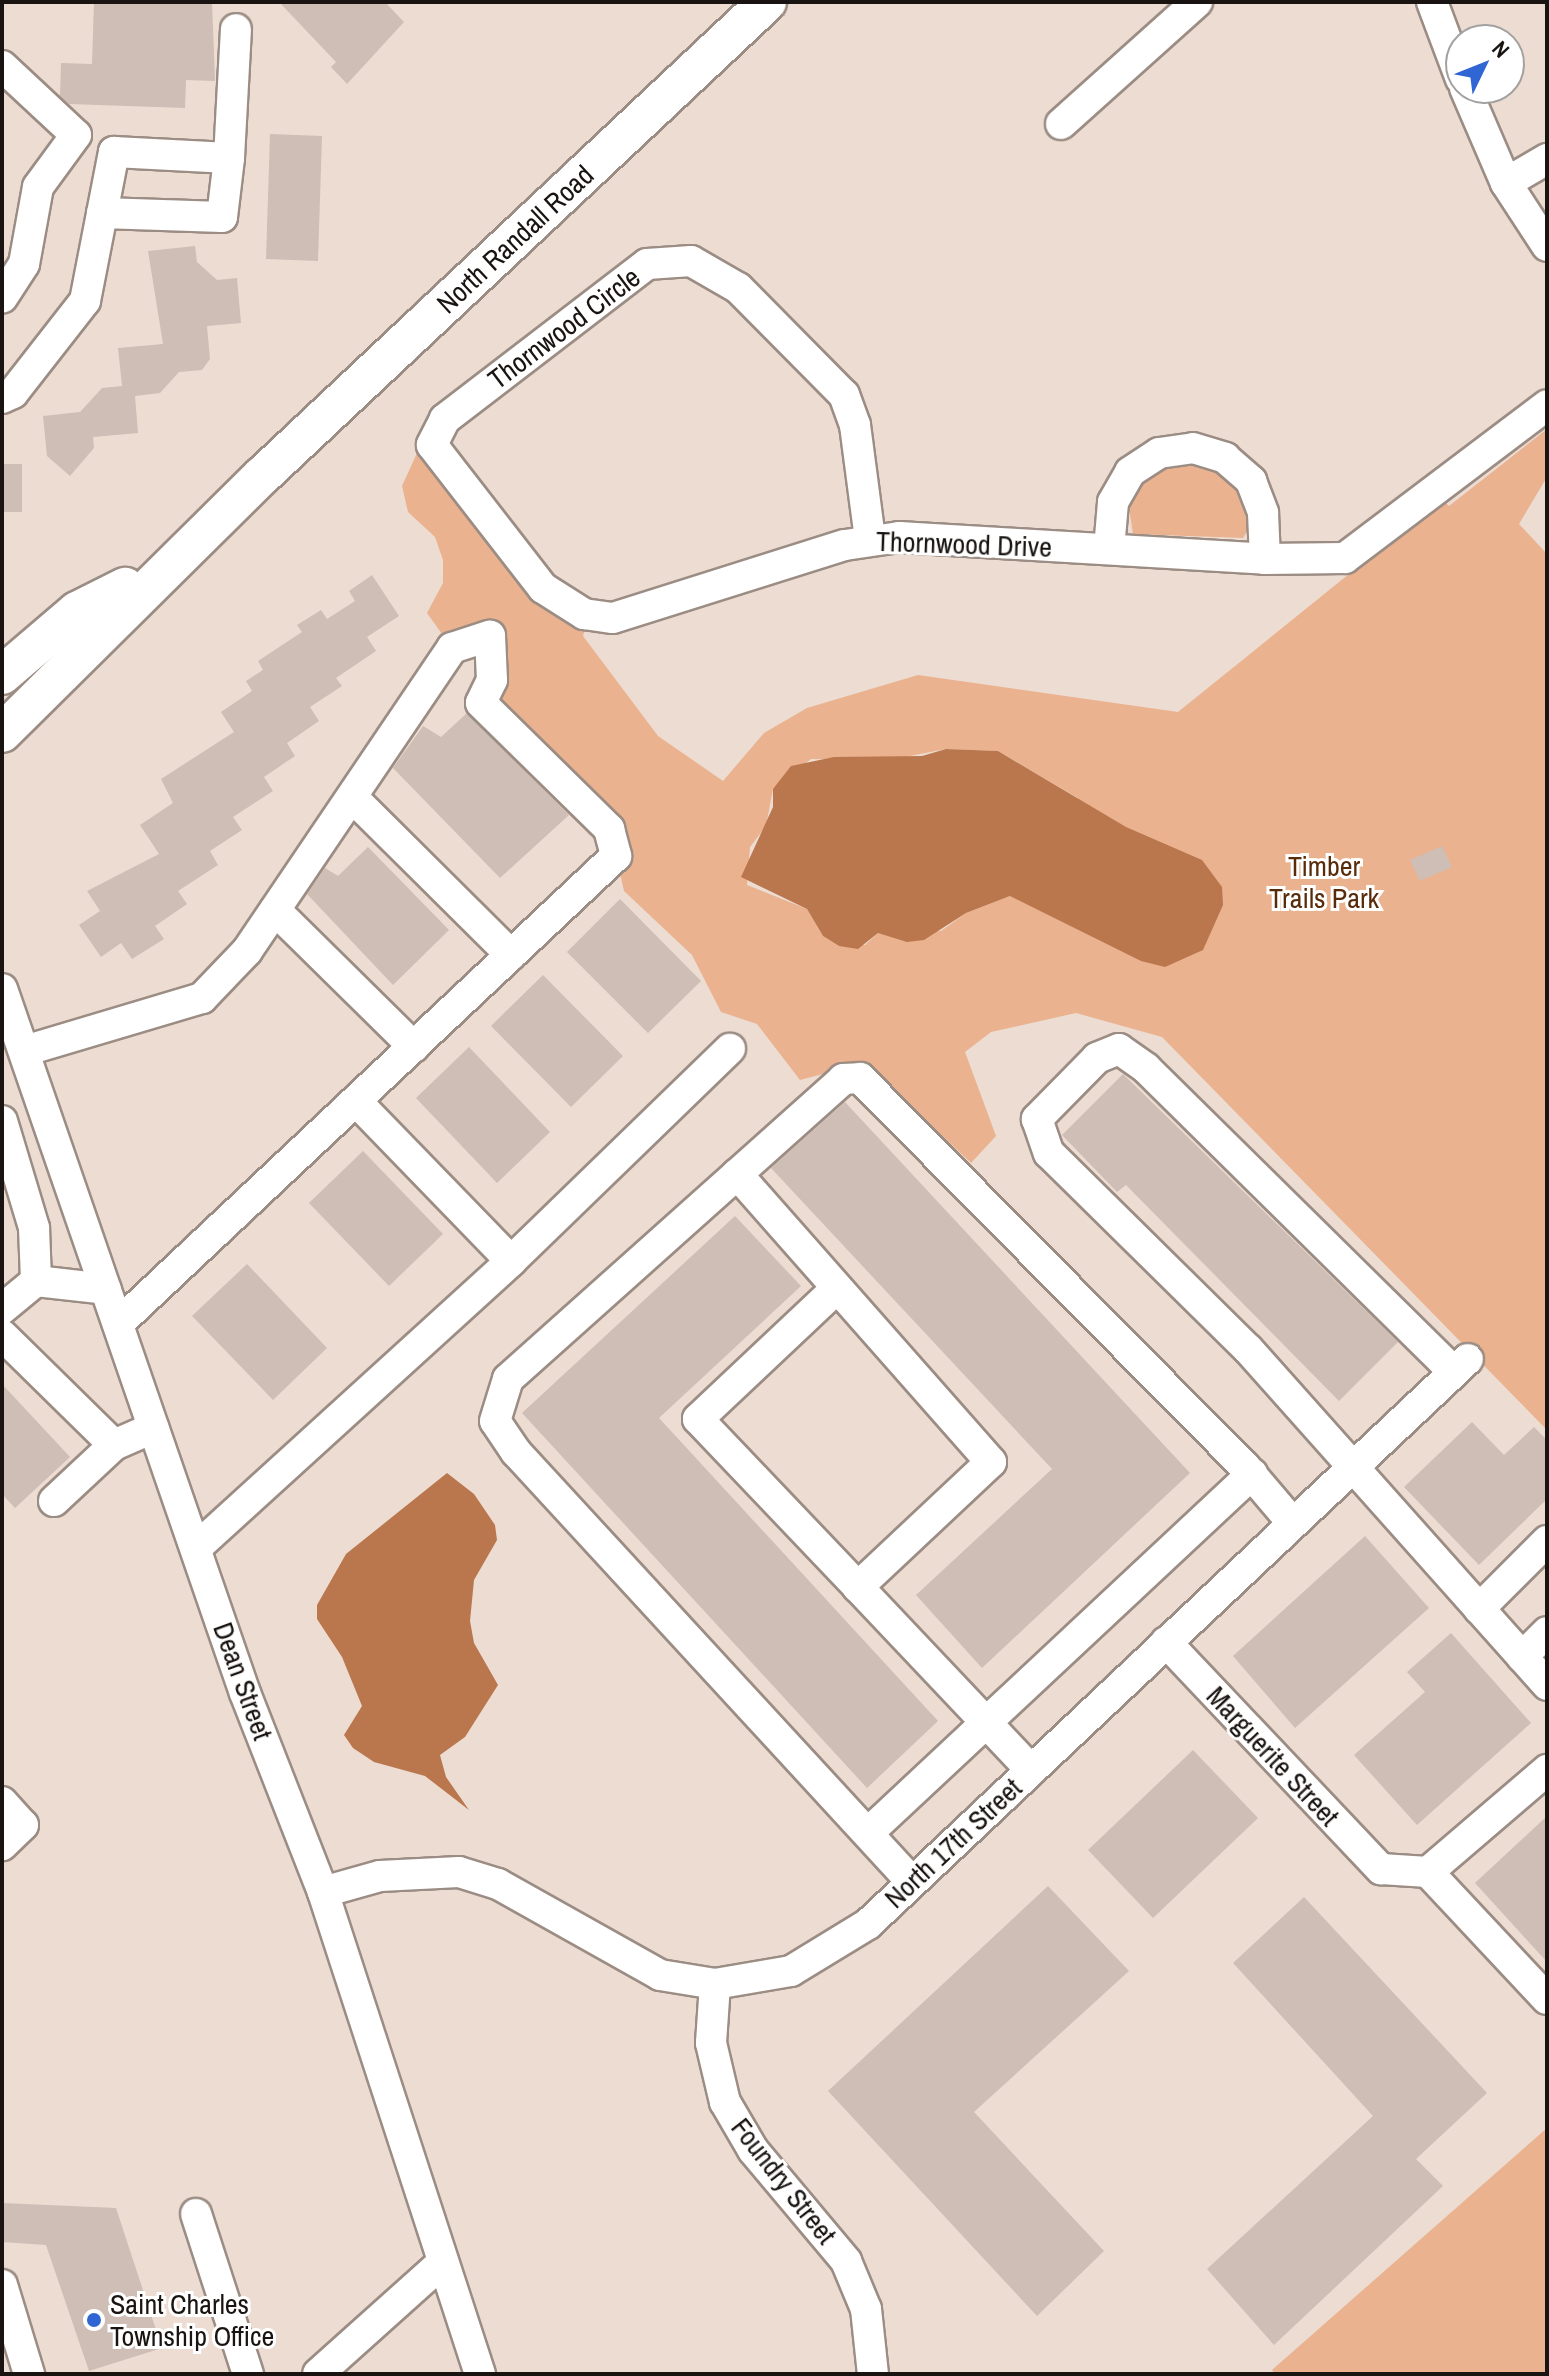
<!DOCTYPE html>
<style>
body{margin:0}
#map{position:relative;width:1549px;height:2376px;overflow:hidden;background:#ecdcd2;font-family:"Archivo Narrow",sans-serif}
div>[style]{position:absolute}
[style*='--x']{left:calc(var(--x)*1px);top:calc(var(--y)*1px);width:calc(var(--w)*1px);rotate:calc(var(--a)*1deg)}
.green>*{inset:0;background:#eab28f}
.water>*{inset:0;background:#ba774d}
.building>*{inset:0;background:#cebeb5}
.roads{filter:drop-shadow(2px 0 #9c8d84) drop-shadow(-2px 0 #9c8d84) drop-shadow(0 2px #9c8d84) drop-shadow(0 -2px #9c8d84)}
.minor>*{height:30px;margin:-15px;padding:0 15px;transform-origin:15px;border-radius:15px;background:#fff}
.major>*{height:38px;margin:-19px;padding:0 19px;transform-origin:19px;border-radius:19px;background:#fff}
.dots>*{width:22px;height:22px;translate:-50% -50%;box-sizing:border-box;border:4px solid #fff;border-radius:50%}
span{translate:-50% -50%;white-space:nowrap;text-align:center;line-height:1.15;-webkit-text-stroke:6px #fff;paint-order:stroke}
.street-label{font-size:28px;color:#191411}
.park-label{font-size:28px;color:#582b0a}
.poi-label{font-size:28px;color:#191411}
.left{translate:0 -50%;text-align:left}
.frame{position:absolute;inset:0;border:4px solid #191411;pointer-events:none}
.north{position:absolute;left:1445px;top:24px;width:80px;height:80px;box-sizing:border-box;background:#fff;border:2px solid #a3a1a0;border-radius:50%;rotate:47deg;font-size:22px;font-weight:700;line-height:32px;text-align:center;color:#191411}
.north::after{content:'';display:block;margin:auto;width:28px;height:36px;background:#3066d4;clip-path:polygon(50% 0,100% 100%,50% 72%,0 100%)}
</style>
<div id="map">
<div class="green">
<div style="clip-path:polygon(evenodd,1547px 429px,1547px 477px,1519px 524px,1547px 554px,1547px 1430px,1162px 1037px,1076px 1013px,991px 1032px,965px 1052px,996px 1136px,971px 1163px,865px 1063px,800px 1080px,757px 1024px,721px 1012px,692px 955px,624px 891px,616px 856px,481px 703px,490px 637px,452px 648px,427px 613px,443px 583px,443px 560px,435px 537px,408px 512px,402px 486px,418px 451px,432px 445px,438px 459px,589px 616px,583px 636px,658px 736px,723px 781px,764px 733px,807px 708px,918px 675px,1178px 712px,1442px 499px,1449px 506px,1547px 429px,946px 749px,998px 751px,1078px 798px,1010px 896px,966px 913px,941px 931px,878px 933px,865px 945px,839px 946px,823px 936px,807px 909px,747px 885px,750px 847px,766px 826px,773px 789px,811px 759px,889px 760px,946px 749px)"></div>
<div style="clip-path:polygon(1168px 462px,1211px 464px,1244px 492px,1251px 525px,1243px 538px,1133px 534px,1128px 501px,1148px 473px)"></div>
<div style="clip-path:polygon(1547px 2128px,1547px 2374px,1275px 2374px,1272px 2370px)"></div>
</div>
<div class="water">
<div style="clip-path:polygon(946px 749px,998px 751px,1126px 827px,1202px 860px,1222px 887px,1223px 905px,1203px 950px,1165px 967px,1141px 961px,1010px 896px,966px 913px,924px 940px,907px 942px,878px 933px,858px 949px,839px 946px,823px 936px,807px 909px,741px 877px,773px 807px,773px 789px,791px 766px,834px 757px,922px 756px)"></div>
<div style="clip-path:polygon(447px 1473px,474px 1494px,495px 1525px,497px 1540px,474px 1580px,470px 1621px,474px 1643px,498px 1685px,465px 1737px,440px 1755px,446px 1777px,469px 1810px,425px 1776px,374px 1762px,353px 1748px,344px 1735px,362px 1706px,342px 1657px,317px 1619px,317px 1605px,346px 1554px)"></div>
</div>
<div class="building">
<div style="clip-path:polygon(94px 2px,212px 2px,215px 81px,186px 80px,185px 108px,69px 104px,60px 96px,61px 63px,92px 64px)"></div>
<div style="clip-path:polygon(279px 2px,385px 2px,404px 22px,347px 84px,331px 67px,336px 62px)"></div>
<div style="clip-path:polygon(270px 134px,322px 136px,318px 261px,266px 259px)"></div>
<div style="clip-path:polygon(195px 246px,197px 262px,217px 280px,237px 278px,241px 323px,207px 326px,210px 359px,202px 370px,179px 372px,160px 393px,135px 396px,138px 433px,93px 437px,94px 448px,70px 476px,47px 456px,43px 416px,80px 412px,102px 388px,122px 386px,118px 348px,163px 344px,148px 251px)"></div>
<div style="clip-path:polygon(2px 464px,22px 464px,22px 512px,2px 512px)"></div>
<div style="clip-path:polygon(372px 575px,399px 616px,367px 637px,376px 651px,336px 678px,342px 686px,310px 707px,319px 721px,287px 743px,295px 756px,264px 777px,273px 791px,233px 817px,242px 830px,210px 851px,218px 865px,178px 891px,187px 904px,155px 926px,164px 939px,132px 959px,121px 943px,101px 957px,79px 925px,100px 911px,87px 891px,159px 854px,140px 825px,173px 803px,161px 779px,234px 732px,221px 712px,252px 691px,246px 681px,263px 670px,258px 661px,302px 632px,297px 625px,321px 610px,327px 619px,355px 601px,349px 591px)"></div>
<div style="clip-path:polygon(467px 713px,569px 815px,500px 878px,393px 768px,423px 726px,441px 737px)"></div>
<div style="clip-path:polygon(1442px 846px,1452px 867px,1420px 881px,1410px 860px)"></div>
<div style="clip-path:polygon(368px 847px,449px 930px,393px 985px,307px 894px,325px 868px,338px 876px)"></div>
<div style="clip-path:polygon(620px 899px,701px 981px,648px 1033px,567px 952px)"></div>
<div style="clip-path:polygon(543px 975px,623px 1056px,571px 1107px,491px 1026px)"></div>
<div style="clip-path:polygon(469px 1047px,550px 1132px,497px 1183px,416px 1098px)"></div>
<div style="clip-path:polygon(1123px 1074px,1398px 1342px,1339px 1401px,1126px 1185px,1117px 1192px,1062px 1135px)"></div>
<div style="clip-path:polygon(845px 1102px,1190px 1473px,982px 1668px,916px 1595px,1052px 1469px,771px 1168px)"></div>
<div style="clip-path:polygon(363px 1151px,443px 1234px,389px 1286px,309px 1203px)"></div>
<div style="clip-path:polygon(735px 1216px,801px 1286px,659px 1418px,938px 1721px,867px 1788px,522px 1413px)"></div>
<div style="clip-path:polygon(247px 1264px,327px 1348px,273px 1400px,192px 1316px)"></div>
<div style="clip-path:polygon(2px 1384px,70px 1457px,15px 1508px,2px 1494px)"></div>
<div style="clip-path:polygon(1472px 1422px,1504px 1455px,1534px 1427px,1547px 1440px,1547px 1499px,1479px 1565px,1404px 1487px)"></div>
<div style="clip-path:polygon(1365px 1536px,1429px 1608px,1295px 1728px,1233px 1656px)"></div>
<div style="clip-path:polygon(1451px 1633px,1531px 1723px,1417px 1825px,1354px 1755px,1425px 1692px,1407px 1672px)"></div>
<div style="clip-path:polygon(1193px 1750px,1258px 1818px,1153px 1918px,1088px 1850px)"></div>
<div style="clip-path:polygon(1547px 1816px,1547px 1962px,1475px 1883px)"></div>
<div style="clip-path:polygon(1048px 1886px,1129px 1971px,974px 2112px,1104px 2251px,1037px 2316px,828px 2091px)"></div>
<div style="clip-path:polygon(1304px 1897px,1487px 2093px,1416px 2159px,1443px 2186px,1274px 2345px,1207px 2269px,1373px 2116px,1233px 1963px)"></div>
<div style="clip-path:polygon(2px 2203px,116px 2208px,162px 2348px,89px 2371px,46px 2245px,2px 2242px)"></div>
</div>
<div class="roads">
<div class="minor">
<div style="--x:1432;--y:2;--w:82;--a:69.4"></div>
<div style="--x:2;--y:66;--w:101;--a:43"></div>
<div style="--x:76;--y:135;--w:64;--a:126.2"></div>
<div style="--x:38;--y:187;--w:78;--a:100.3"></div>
<div style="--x:24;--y:264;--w:40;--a:122.9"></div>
<div style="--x:1465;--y:88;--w:103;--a:66.7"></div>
<div style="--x:1506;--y:183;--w:75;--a:56.9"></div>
<div style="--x:1061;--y:124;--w:183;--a:-41.9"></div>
<div style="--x:1506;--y:183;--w:48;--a:-30.3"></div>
<div style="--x:102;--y:213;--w:120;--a:1.9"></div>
<div style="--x:222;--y:217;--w:59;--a:-83.2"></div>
<div style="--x:2;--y:398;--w:12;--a:-24"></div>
<div style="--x:13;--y:393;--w:117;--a:-52"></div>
<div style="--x:85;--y:301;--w:152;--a:-79"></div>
<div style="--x:114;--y:152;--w:115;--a:3"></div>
<div style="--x:229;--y:158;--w:129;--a:-86.9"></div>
<div style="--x:870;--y:539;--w:115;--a:-97.5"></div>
<div style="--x:855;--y:425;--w:32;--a:-110"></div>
<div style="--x:844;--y:395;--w:151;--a:-134.7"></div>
<div style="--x:738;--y:288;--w:54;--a:-150.1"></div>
<div style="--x:691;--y:261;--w:44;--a:176.1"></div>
<div style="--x:647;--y:264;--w:255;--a:142.5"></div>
<div style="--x:445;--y:419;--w:29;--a:117"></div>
<div style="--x:432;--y:445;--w:181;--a:52.2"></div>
<div style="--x:543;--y:588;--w:49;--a:32.4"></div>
<div style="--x:584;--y:614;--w:29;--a:8"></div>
<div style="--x:613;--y:618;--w:243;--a:-17.5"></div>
<div style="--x:845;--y:545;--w:55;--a:-8.4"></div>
<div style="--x:899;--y:537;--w:367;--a:3.4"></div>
<div style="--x:1265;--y:559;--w:80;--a:-0.7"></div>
<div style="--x:1345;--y:558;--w:253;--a:-37.1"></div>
<div style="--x:1109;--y:549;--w:47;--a:-85.1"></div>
<div style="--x:1113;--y:502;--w:34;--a:-60"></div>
<div style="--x:1130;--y:472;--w:35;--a:-33"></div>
<div style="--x:1159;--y:453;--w:34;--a:-8"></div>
<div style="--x:1193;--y:448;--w:34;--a:17"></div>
<div style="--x:1225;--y:458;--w:35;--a:41"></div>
<div style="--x:1251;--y:481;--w:34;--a:69"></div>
<div style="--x:1263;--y:513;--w:46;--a:87.5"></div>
<div style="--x:352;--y:797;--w:224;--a:44.8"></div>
<div style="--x:275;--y:910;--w:195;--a:44.6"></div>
<div style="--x:2;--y:989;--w:745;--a:70.96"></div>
<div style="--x:245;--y:1693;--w:214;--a:68.6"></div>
<div style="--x:323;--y:1892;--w:507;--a:71.96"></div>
<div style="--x:24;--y:1051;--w:186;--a:-16.6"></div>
<div style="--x:202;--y:998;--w:65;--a:-46.2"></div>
<div style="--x:247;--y:951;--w:366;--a:-55.9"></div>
<div style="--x:452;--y:648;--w:40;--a:-18"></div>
<div style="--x:490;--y:636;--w:44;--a:87.4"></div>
<div style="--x:492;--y:680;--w:25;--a:116"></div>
<div style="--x:481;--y:703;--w:180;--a:44.5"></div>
<div style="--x:609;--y:829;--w:28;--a:75"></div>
<div style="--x:616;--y:856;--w:683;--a:136.78"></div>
<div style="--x:2;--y:1121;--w:112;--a:73.3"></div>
<div style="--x:34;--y:1228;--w:53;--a:87.8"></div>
<div style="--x:737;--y:1174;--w:384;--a:48.6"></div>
<div style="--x:991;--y:1462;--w:183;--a:136.8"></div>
<div style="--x:858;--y:1587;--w:252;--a:46.6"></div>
<div style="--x:511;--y:1261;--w:305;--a:-44.1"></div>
<div style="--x:837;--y:1288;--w:191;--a:136.7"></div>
<div style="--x:698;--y:1419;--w:232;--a:46.4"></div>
<div style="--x:2;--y:1309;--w:44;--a:-39.5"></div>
<div style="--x:36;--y:1281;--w:70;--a:6.5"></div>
<div style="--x:2;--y:1335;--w:157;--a:44.5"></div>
<div style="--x:114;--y:1445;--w:43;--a:-23.6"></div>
<div style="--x:1454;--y:1372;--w:433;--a:-135.4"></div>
<div style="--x:1146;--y:1068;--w:33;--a:-145"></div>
<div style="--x:1119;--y:1049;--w:24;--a:158"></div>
<div style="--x:1097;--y:1058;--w:86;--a:134.5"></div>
<div style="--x:1037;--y:1119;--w:36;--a:71"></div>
<div style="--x:1049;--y:1153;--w:279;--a:44.6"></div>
<div style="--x:1248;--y:1349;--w:450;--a:48.3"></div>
<div style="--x:54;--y:1501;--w:82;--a:-43"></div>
<div style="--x:196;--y:1548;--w:426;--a:-42.3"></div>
<div style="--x:511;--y:1261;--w:223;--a:-134.1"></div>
<div style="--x:1479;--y:1609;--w:96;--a:-45"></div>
<div style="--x:1166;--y:1642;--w:313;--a:46.6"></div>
<div style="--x:1381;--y:1869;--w:47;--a:3.7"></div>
<div style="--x:1428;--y:1872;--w:157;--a:-40.6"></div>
<div style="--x:1522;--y:1657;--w:35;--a:-45"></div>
<div style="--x:2;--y:1802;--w:31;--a:48"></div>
<div style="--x:23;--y:1825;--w:29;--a:136"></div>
<div style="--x:868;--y:1833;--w:526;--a:-43.07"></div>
<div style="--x:1428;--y:1872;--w:174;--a:46.9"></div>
<div style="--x:912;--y:1882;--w:585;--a:-132.64"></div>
<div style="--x:516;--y:1452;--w:37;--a:-124"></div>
<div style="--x:495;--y:1421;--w:44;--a:-72.8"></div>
<div style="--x:508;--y:1379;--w:450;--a:-41.8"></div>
<div style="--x:843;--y:1079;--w:17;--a:-3"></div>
<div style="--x:860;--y:1078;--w:547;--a:45.3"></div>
<div style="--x:1245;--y:1467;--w:71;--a:49.6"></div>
<div style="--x:323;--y:1892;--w:59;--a:-15.7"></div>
<div style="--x:380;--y:1876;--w:79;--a:-2.9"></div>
<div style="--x:459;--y:1872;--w:41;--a:17.1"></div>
<div style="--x:498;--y:1884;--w:186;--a:29.3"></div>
<div style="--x:660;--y:1975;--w:56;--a:9.3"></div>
<div style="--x:715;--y:1984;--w:77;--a:-9.7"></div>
<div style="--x:791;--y:1971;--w:90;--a:-31.4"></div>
<div style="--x:868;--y:1924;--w:824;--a:-43.28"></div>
<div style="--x:715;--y:1984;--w:59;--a:93.9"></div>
<div style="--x:711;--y:2043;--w:61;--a:76.7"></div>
<div style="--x:725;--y:2102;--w:56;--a:59.7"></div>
<div style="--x:753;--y:2150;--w:145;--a:50"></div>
<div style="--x:846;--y:2261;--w:52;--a:67.4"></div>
<div style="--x:866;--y:2309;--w:65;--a:83.9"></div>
<div style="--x:196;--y:2214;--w:168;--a:72"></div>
<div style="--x:2;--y:2285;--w:93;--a:73.1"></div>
<div style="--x:318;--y:2374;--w:168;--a:-41.9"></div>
</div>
<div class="major">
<div style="--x:2;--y:675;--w:99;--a:-40.5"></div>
<div style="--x:77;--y:611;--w:54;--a:-26.6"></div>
<div style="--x:2;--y:733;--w:367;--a:-44.7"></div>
<div style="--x:263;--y:475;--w:691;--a:-43.18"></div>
</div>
</div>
<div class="dots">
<div style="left:94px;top:2320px;background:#3066d4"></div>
</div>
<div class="street-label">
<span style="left:515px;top:239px;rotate:-43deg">North Randall Road</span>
<span style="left:564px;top:328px;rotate:-37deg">Thornwood Circle</span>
<span style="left:964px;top:544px;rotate:2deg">Thornwood Drive</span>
<span style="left:243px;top:1681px;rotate:70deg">Dean Street</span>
<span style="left:1273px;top:1756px;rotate:47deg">Marguerite Street</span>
<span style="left:953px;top:1843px;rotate:-43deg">North 17th Street</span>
<span style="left:784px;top:2181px;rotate:52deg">Foundry Street</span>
</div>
<div class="park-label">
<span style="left:1324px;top:882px">Timber<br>Trails Park</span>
</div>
<div class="poi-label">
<span class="left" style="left:110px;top:2320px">Saint Charles<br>Township Office</span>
</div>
<div class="frame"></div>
<div class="north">N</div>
</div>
